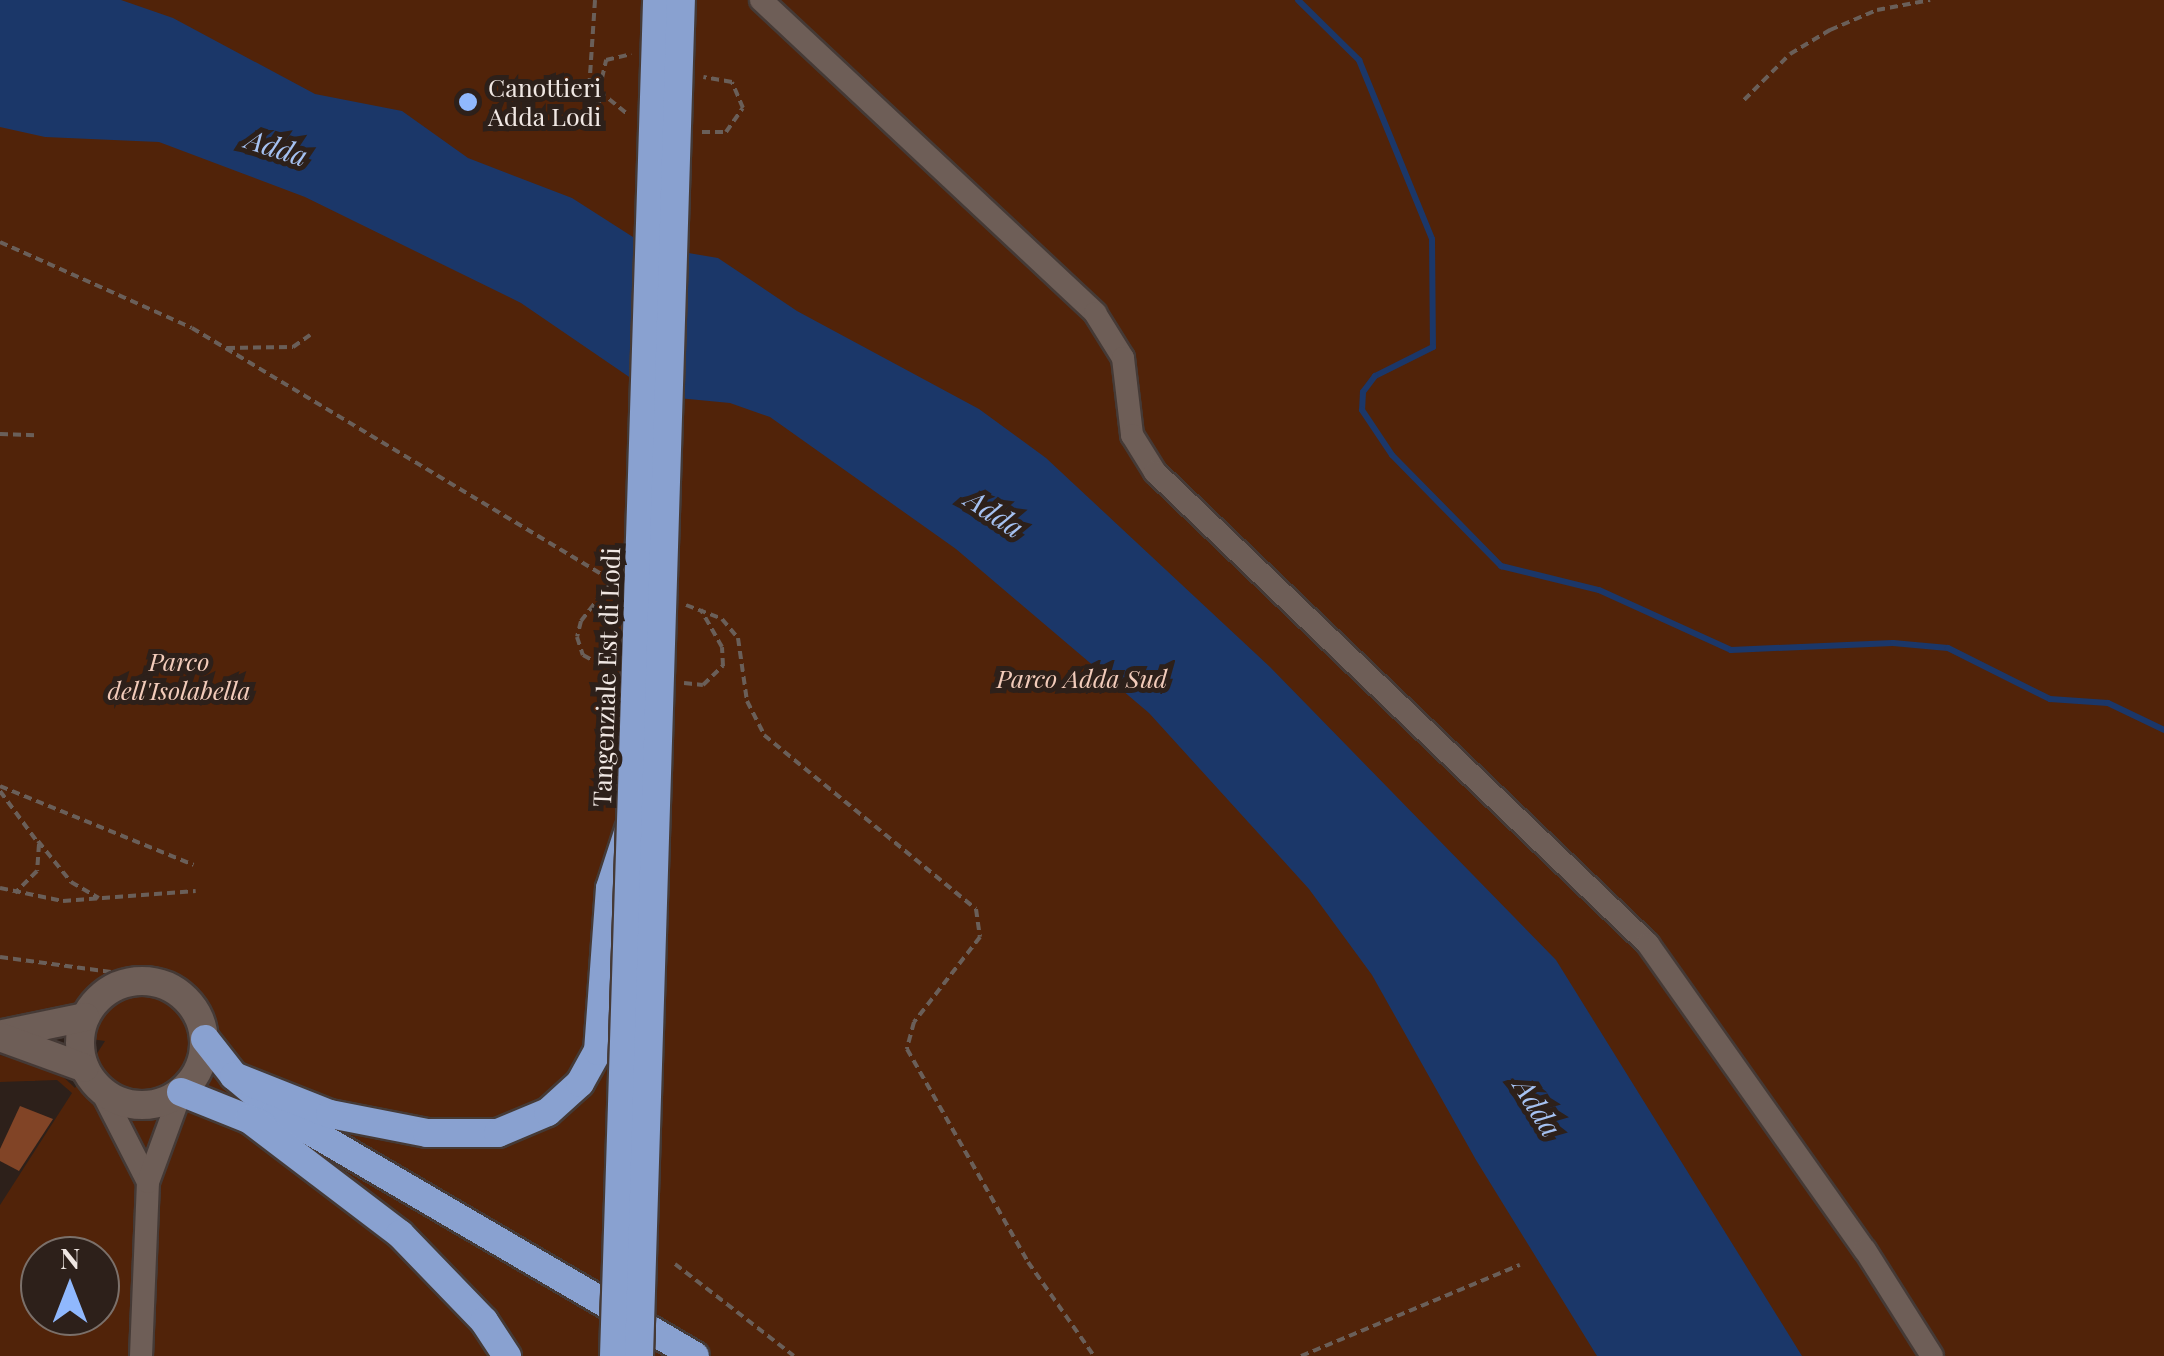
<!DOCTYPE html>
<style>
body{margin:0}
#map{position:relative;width:2164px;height:1356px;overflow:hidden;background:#2d201a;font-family:"Playfair Display",serif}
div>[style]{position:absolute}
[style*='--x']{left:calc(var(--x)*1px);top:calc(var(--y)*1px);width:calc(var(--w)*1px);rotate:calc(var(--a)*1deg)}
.green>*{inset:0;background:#512309}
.water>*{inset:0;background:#1b3769}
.stream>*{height:6px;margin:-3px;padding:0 3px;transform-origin:3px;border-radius:3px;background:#1b3769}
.building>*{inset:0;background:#814426}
.path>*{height:4px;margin-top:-2px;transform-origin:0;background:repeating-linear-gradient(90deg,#6a5f59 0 8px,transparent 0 13px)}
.roads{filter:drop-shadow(2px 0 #453a36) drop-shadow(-2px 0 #453a36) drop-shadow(0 2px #453a36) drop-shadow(0 -2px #453a36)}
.minor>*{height:22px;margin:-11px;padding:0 11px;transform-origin:11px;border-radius:11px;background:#6e5e57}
.tertiary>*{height:28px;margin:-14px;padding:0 14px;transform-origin:14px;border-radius:14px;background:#6e5e57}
.tertiary>.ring{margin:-14px;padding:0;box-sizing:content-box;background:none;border:28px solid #6e5e57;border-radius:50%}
.trunk>*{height:28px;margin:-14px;padding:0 14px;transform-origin:14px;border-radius:14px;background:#89a1d0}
.path-bridge>*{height:4px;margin-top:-2px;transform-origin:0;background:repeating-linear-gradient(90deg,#6a5f59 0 8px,transparent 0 13px)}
.bridges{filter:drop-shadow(2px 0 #453a36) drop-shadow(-2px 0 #453a36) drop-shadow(0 2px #453a36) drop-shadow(0 -2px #453a36)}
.trunk-bridge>*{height:28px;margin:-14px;padding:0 14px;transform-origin:14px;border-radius:14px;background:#89a1d0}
.dots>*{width:28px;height:28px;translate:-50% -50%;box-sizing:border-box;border:5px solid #2d201a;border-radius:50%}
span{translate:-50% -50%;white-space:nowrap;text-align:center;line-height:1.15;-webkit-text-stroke:10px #2d201a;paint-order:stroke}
.poi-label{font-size:25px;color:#f0e7e3}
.left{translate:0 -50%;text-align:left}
.park-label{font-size:25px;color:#f2cbba;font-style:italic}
.street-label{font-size:25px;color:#f0e7e3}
.water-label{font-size:28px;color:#a6c2f2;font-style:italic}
.north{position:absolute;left:20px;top:1236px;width:100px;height:100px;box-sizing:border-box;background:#2d201a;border:2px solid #7b706a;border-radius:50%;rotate:0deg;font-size:28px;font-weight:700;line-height:40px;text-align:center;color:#f0e7e3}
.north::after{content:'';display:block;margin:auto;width:35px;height:45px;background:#90b8fd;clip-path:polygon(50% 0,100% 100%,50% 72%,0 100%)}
</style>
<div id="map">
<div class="green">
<div style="clip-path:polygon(evenodd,0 0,2164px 0,2164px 1356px,0 1356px,0 1205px,72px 1093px,57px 1080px,0 1082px,0 1055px,58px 1072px,75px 1088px,105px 1041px,0 1026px,0 0,40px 1256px,100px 1256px,100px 1316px,40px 1316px,40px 1256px)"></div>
</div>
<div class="water">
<div style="clip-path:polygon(0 0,121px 0,173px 18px,315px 94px,402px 111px,468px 158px,572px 198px,647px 246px,718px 258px,797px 311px,979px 409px,1046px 458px,1270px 667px,1556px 960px,1802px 1356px,1597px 1356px,1476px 1160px,1372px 975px,1309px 889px,1149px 713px,956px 549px,770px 417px,730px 403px,657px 396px,521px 303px,305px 197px,159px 142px,45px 137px,0 127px)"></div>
</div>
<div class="stream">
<div style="--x:1298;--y:0;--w:86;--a:44.5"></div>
<div style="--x:1359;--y:60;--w:193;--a:67.8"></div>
<div style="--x:1432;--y:239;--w:108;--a:89.5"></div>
<div style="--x:1433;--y:347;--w:65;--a:153.4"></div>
<div style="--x:1375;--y:376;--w:20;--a:127"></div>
<div style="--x:1363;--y:392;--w:18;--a:93"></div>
<div style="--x:1362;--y:410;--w:54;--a:56.3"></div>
<div style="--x:1392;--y:455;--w:156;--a:45.5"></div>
<div style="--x:1501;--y:566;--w:101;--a:13.8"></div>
<div style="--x:1599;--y:590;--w:145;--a:24.4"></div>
<div style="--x:1731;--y:650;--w:162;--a:-2.5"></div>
<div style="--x:1893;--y:643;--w:55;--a:5.2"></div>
<div style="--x:1948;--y:648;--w:114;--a:26.6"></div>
<div style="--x:2050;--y:699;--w:58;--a:3.9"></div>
<div style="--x:2108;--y:703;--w:62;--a:25.7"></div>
</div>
<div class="building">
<div style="clip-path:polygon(20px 1106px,53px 1119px,19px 1171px,0 1161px,0 1149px)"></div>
</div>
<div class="path">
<div style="--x:595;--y:0;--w:91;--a:93.8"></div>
<div style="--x:589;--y:91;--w:11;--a:68"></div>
<div style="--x:593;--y:101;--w:12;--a:0"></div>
<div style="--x:599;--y:91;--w:38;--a:39"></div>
<div style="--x:1744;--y:100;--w:65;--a:-45"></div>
<div style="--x:1790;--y:54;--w:47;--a:-31"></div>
<div style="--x:1830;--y:30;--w:51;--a:-23.1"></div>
<div style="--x:1877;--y:10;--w:54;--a:-10.7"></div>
<div style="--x:702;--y:132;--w:24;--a:0"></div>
<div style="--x:726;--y:132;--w:29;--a:-55"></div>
<div style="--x:743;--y:108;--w:28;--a:-113"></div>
<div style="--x:732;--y:82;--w:29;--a:-170"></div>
<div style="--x:0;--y:242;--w:210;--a:24.1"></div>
<div style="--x:192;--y:328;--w:493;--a:31"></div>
<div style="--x:227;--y:348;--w:66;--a:-0.9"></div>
<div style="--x:293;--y:347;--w:21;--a:-35"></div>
<div style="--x:0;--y:434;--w:36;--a:2"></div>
<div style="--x:686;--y:605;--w:39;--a:21"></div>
<div style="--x:722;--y:619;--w:25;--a:50"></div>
<div style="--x:738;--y:638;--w:64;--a:81.9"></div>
<div style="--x:747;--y:701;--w:38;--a:63"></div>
<div style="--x:764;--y:735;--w:274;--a:39.4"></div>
<div style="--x:976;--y:909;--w:28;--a:82"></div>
<div style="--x:980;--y:937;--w:108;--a:127.8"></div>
<div style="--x:914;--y:1022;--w:28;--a:105"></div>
<div style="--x:907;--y:1049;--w:245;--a:60.4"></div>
<div style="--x:1028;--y:1262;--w:115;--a:54.9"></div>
<div style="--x:581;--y:621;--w:49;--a:-52.4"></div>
<div style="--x:684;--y:683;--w:19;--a:6"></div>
<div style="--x:703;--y:685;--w:28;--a:-44"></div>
<div style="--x:723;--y:666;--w:19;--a:-93"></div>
<div style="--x:722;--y:647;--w:43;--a:-119.6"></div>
<div style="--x:0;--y:786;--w:209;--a:22.2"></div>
<div style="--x:0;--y:791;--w:66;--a:53.7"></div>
<div style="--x:39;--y:844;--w:27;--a:94"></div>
<div style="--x:37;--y:871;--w:31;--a:135"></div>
<div style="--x:38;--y:841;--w:53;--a:51.2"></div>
<div style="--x:71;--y:882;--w:32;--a:30"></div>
<div style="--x:0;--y:888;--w:64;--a:11.7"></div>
<div style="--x:63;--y:901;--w:133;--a:-4.3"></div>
<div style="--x:0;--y:957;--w:112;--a:7.7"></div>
<div style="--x:111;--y:972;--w:25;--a:21"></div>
<div style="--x:675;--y:1264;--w:150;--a:37.7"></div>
<div style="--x:1301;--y:1356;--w:237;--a:-22.6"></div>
</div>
<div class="roads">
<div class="minor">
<div style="--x:761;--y:0;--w:458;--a:43.1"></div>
<div style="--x:1095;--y:313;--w:53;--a:58.1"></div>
<div style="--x:1123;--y:358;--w:78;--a:83.3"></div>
<div style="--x:1132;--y:435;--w:44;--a:58.1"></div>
<div style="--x:1155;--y:472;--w:683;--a:43.75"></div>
<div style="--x:1648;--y:944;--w:375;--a:54.7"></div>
<div style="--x:1865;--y:1250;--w:125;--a:57.7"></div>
<div style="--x:101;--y:1090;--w:103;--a:62.9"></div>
<div style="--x:141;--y:1356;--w:174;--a:-87.7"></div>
<div style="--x:148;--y:1182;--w:96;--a:-69.9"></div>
</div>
<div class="tertiary">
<div class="ring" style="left:80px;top:981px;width:96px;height:96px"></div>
<div style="--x:3;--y:1034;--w:84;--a:-11.7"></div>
<div style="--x:0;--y:1037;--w:90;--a:20"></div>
</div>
<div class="trunk">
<div style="--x:205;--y:1039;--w:47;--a:51.9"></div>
<div style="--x:234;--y:1076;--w:55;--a:39.8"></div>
<div style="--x:276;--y:1111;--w:485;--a:30.3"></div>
<div style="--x:234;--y:1076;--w:103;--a:21.6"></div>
<div style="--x:330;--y:1114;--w:99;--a:11.1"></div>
<div style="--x:427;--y:1133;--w:71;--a:0"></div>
<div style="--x:498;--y:1133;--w:54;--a:-22.8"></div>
<div style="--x:548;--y:1112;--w:43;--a:-42.2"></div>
<div style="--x:580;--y:1083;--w:37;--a:-61"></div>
<div style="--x:598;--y:1051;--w:163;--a:-85.8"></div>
<div style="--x:610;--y:888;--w:62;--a:-72.1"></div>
<div style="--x:181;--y:1092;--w:88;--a:21.9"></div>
<div style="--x:249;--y:1119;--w:190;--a:37.3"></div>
<div style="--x:400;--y:1234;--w:121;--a:46"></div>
<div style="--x:484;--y:1321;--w:42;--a:56.7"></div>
</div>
</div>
<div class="path-bridge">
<div style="--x:599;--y:91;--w:32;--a:-77"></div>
<div style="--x:606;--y:60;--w:26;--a:-13"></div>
<div style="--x:581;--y:621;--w:16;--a:104"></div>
<div style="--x:577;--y:637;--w:19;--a:72"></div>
<div style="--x:583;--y:655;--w:18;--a:29"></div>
<div style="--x:599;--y:664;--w:15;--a:-4"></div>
</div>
<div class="bridges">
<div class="trunk-bridge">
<div style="--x:614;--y:1356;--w:1357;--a:-88.18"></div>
<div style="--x:639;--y:1356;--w:1357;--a:-88.23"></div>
</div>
</div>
<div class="dots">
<div style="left:468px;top:102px;background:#90b8fd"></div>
</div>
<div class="poi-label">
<span class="left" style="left:488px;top:102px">Canottieri<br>Adda Lodi</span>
</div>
<div class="park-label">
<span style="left:179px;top:676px">Parco<br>dell'Isolabella</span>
<span style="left:1082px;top:678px">Parco Adda Sud</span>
</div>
<div class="street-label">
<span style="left:606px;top:677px;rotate:-88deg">Tangenziale Est di Lodi</span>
</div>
<div class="water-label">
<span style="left:277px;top:147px;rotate:18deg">Adda</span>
<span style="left:995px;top:513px;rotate:34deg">Adda</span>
<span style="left:1538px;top:1107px;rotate:58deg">Adda</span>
</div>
<div class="north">N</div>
</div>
